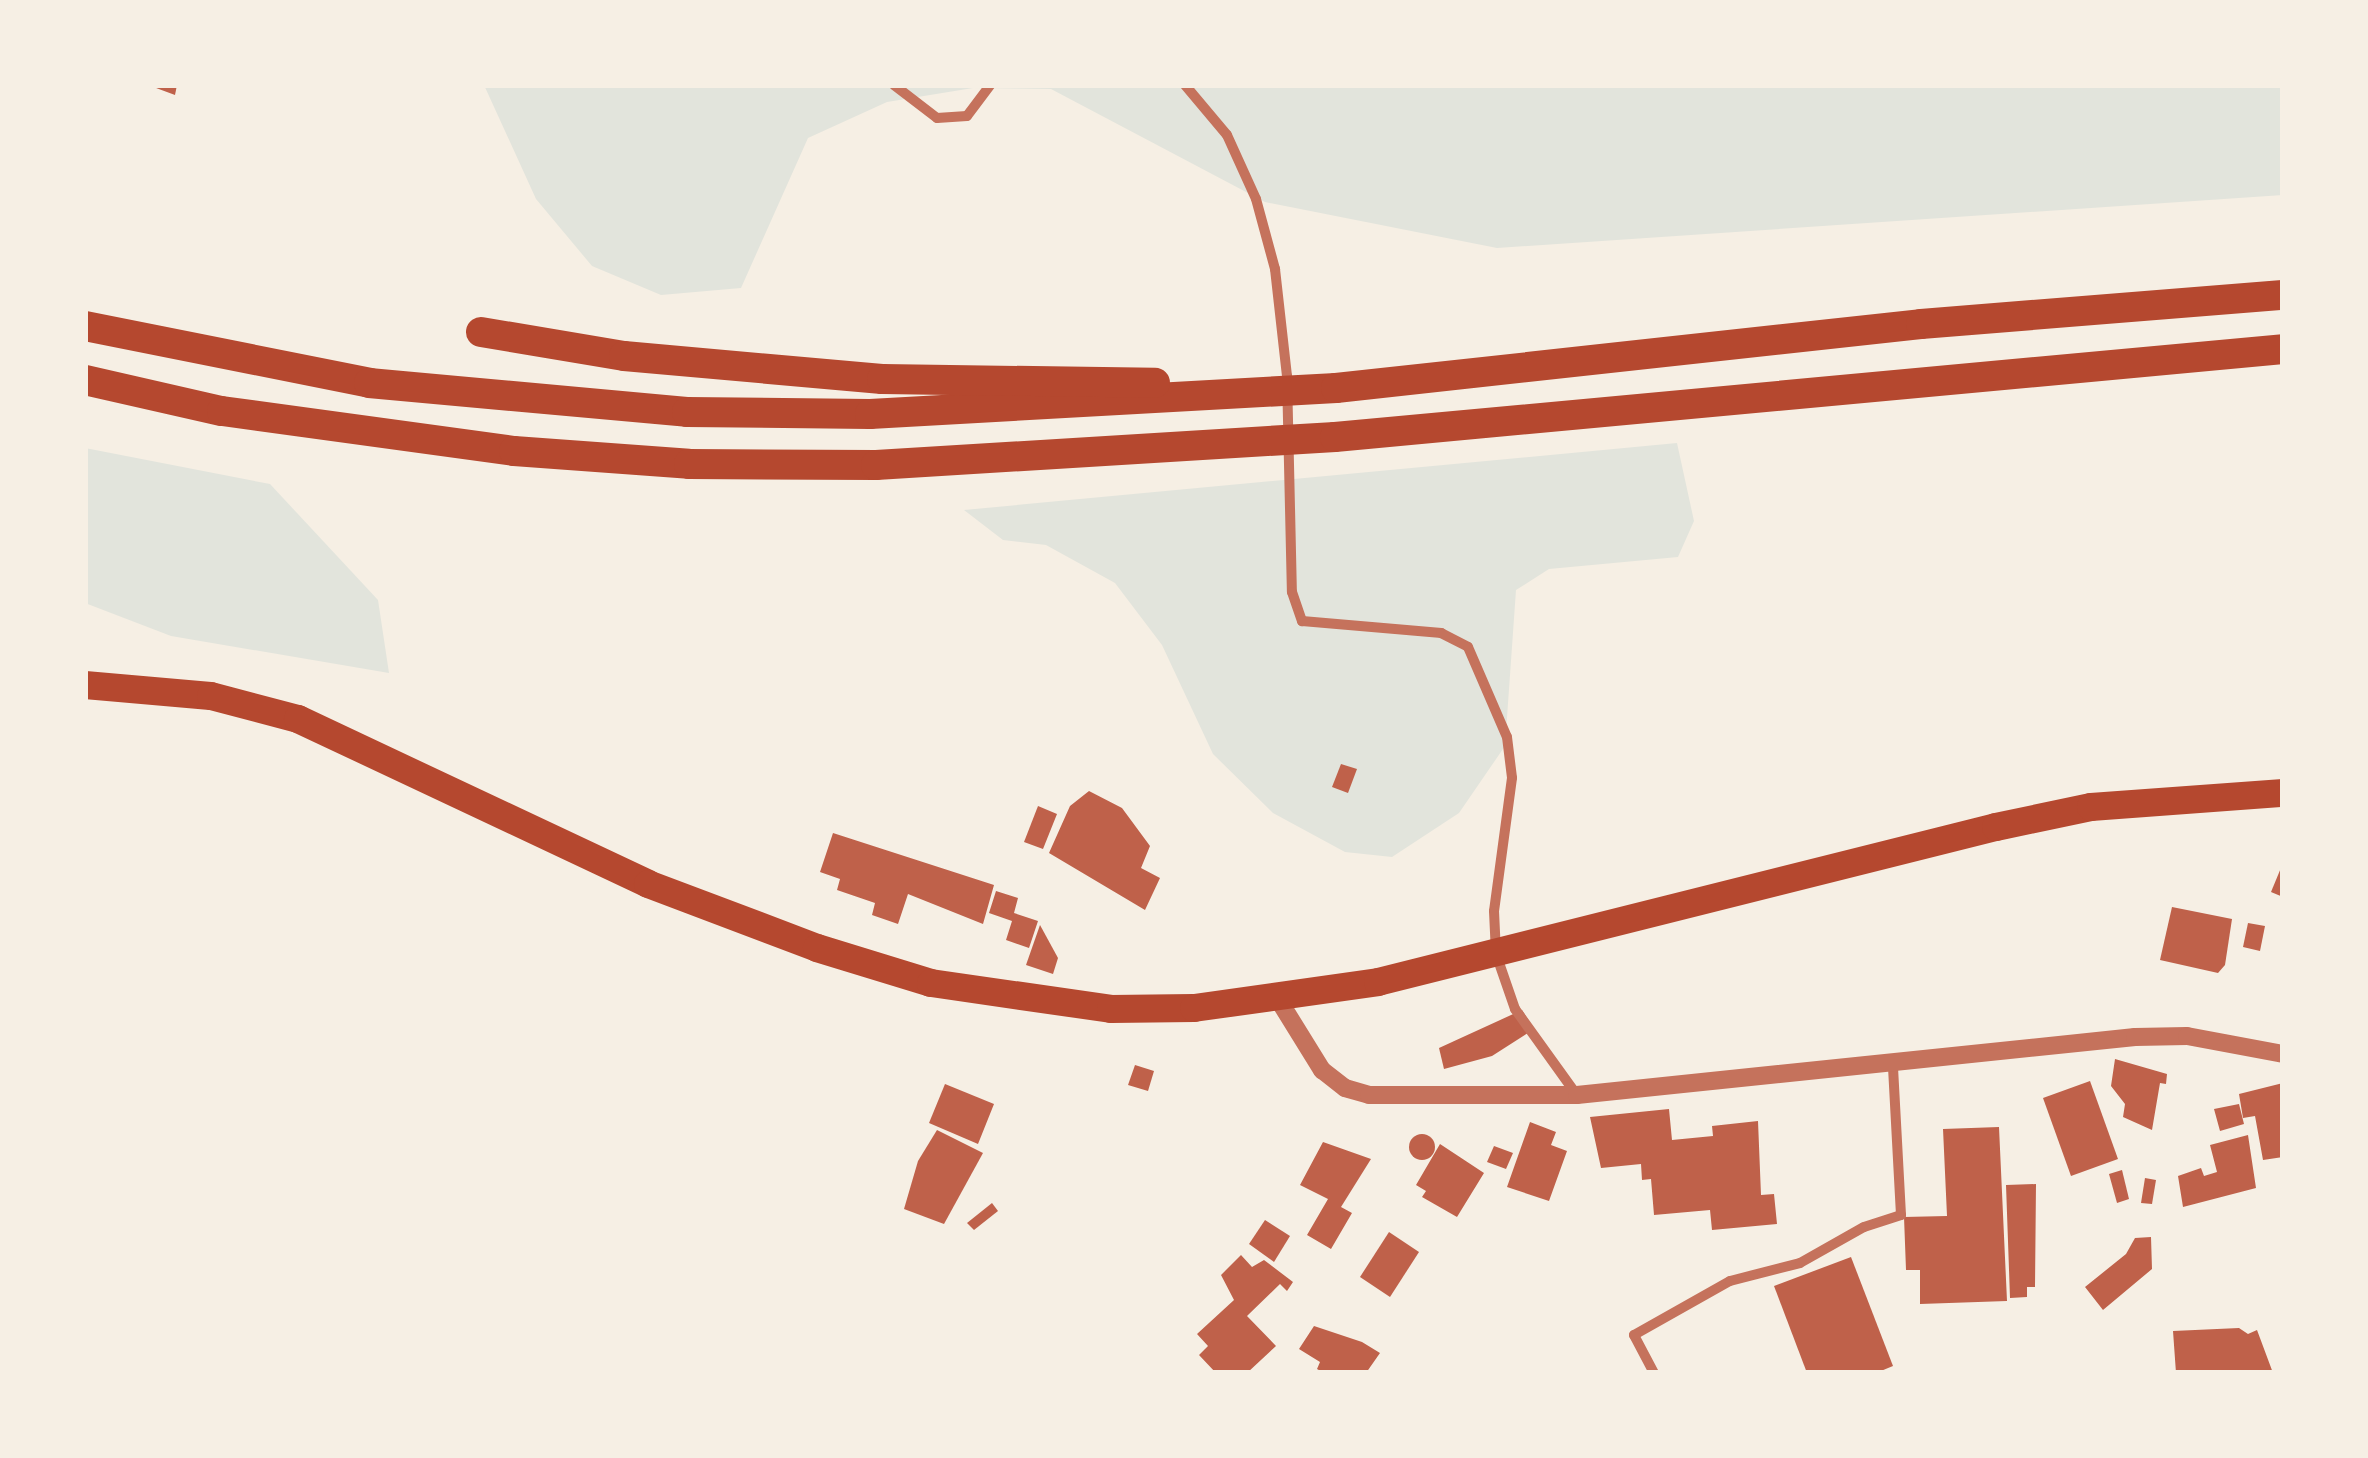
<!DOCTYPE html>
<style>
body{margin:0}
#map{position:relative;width:2368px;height:1458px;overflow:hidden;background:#f6efe4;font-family:"Source Sans 3",sans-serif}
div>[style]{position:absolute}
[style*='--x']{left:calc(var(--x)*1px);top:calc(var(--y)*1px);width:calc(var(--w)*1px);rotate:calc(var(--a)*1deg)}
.green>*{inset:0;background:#e2e4dc}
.building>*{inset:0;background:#bf614a}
.round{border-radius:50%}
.minor>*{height:10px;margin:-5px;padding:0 5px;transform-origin:5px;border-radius:5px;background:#c5725c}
.tertiary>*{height:18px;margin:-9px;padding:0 9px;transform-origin:9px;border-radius:9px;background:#c5725c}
.trunk>*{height:28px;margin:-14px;padding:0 14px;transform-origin:14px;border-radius:14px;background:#b5482f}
.motorway>*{height:30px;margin:-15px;padding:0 15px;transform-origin:15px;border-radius:15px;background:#b5482f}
span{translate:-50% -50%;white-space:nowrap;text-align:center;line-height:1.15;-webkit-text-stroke:8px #f6efe4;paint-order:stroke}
.frame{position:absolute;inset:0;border:88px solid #f6efe4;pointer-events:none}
</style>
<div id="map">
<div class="green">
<div style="clip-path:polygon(484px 85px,2283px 85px,2283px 195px,1497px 248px,1265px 202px,1051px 89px,973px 88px,887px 102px,808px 138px,741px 288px,661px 295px,592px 266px,536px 199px)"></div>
<div style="clip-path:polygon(1677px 443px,1694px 521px,1678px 557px,1549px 569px,1516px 590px,1505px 746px,1459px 813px,1392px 857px,1345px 852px,1273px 813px,1213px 754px,1162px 645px,1115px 583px,1046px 545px,1003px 540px,964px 510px)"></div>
<div style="clip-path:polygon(85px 448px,270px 484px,378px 600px,389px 673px,171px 636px,85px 603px)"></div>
</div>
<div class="building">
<div style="clip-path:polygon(148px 85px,177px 85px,175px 95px)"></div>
<div style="clip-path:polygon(1341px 764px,1357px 769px,1348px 793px,1332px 787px)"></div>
<div style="clip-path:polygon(1089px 791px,1122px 808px,1150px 846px,1141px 868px,1160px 878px,1145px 910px,1049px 853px,1070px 806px)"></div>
<div style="clip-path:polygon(1038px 806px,1057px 814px,1043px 849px,1024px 842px)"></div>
<div style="clip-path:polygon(833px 833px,994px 885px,983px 924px,908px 894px,898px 924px,872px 915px,875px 903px,837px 890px,840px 879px,820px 872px)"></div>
<div style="clip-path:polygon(2283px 863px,2283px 897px,2271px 892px)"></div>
<div style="clip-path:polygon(996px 891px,1018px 898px,1014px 913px,1038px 921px,1029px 948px,1006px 940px,1012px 921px,989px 913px)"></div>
<div style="clip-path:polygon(2172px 907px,2232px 919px,2225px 965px,2218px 973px,2160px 960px)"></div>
<div style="clip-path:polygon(2248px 923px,2265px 926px,2260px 951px,2243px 947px)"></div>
<div style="clip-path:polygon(1040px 925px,1058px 958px,1053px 974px,1026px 965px)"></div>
<div style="clip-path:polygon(1522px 1010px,1534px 1029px,1492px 1056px,1444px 1069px,1439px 1048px)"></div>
<div style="clip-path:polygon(2115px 1059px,2167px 1074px,2166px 1084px,2160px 1083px,2152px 1130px,2123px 1117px,2125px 1104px,2111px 1086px)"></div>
<div style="clip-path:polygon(1135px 1065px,1154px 1071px,1148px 1091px,1128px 1085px)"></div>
<div style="clip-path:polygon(2090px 1081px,2118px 1159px,2071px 1176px,2043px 1098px)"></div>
<div style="clip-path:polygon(2283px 1083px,2283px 1157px,2263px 1160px,2255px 1116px,2243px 1118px,2239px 1094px)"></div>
<div style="clip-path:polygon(945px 1084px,994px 1104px,978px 1144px,929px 1123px)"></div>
<div style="clip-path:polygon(2239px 1104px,2244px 1124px,2220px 1131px,2214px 1109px)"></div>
<div style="clip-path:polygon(1669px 1109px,1672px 1140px,1713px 1136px,1712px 1126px,1758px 1121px,1761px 1195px,1774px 1194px,1777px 1224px,1712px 1230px,1710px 1210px,1654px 1215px,1651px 1179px,1642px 1180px,1641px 1164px,1601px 1168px,1590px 1117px)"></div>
<div style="clip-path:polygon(1530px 1122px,1556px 1132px,1551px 1145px,1567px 1151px,1549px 1201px,1507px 1187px)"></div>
<div style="clip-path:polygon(1999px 1127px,2007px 1301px,1920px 1304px,1920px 1270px,1906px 1270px,1904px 1217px,1947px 1216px,1943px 1129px)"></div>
<div style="clip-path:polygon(937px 1130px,983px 1153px,944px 1224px,904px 1209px,918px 1161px)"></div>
<div class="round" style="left:1409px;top:1134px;width:26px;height:26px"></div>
<div style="clip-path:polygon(2248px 1135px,2256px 1188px,2183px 1207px,2178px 1176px,2201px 1168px,2204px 1176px,2217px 1172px,2210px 1145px)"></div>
<div style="clip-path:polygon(1323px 1142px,1371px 1159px,1341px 1207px,1352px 1213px,1331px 1249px,1307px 1235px,1328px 1199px,1300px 1185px)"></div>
<div style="clip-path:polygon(1440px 1144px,1484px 1173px,1457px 1217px,1422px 1197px,1426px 1191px,1416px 1185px)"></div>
<div style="clip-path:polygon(1494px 1146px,1513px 1153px,1506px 1169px,1487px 1162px)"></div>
<div style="clip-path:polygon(2122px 1170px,2129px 1199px,2117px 1203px,2109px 1174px)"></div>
<div style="clip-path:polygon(2145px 1178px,2156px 1180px,2152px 1204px,2141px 1203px)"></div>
<div style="clip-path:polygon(2036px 1184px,2035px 1287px,2027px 1287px,2027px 1297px,2010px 1298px,2006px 1185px)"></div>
<div style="clip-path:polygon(992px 1203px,998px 1211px,974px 1230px,967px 1223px)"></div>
<div style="clip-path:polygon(1265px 1220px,1290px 1236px,1274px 1262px,1249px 1244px)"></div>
<div style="clip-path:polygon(1389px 1232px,1419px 1252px,1390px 1297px,1360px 1277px)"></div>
<div style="clip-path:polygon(2151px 1237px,2152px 1269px,2103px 1310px,2085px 1287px,2126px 1254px,2135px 1238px)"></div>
<div style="clip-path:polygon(1241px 1255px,1252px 1267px,1264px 1260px,1293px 1282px,1287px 1291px,1280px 1284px,1247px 1316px,1276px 1346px,1247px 1373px,1216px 1373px,1199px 1355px,1208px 1346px,1197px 1334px,1234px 1300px,1221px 1275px)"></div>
<div style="clip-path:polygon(1851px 1257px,1893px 1366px,1876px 1373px,1807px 1373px,1774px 1286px)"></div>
<div style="clip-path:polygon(1314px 1326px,1362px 1342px,1380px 1353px,1366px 1373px,1324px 1373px,1317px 1369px,1320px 1362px,1299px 1349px)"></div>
<div style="clip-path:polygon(2239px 1328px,2248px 1334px,2257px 1330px,2273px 1373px,2176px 1373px,2173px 1331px)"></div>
</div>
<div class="minor">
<div style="--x:894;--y:85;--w:54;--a:37.5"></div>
<div style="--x:937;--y:118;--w:30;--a:-4"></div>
<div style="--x:967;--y:116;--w:39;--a:-53"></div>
<div style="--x:1185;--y:85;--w:65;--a:50"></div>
<div style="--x:1227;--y:135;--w:70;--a:65.6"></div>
<div style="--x:1256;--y:199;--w:73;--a:74.8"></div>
<div style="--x:1275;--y:269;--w:108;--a:83.6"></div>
<div style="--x:1287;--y:376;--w:216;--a:88.7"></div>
<div style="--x:1292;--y:592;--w:31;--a:71"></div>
<div style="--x:1302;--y:621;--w:140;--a:4.9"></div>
<div style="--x:1441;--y:633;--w:30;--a:27"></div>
<div style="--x:1468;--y:647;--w:98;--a:66.6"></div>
<div style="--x:1507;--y:737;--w:41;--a:83"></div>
<div style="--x:1512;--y:778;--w:134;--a:97.7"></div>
<div style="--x:1494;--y:911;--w:43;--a:87.3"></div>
<div style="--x:1496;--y:954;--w:58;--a:70.9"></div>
<div style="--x:1515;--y:1009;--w:105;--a:54.3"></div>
<div style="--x:1654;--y:1373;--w:43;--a:-117.8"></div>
<div style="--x:1634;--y:1335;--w:110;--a:-29.4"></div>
<div style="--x:1730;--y:1281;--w:72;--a:-14.4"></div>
<div style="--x:1800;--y:1263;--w:73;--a:-29.4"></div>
<div style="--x:1864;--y:1227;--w:39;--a:-18"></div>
<div style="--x:1901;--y:1215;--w:149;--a:-93.1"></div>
</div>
<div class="tertiary">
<div style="--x:1278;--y:999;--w:84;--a:58.2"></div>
<div style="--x:1322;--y:1070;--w:29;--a:38"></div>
<div style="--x:1345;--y:1088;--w:25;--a:16"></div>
<div style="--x:1369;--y:1095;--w:208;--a:0"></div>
<div style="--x:1577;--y:1095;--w:561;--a:-5.93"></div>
<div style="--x:2135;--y:1037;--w:52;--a:-1.1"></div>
<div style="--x:2187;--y:1036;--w:98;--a:10.6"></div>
</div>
<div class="trunk">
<div style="--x:85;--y:685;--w:126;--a:5"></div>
<div style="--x:211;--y:696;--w:90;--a:14.8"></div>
<div style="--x:298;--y:719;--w:387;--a:25.2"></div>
<div style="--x:648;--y:884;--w:181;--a:20.7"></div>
<div style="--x:817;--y:948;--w:119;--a:17.1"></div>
<div style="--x:931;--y:983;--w:182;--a:8.2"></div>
<div style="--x:1111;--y:1009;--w:83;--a:-0.7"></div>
<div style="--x:1194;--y:1008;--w:186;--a:-8"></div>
<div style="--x:1378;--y:982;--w:637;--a:-14.08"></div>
<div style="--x:1996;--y:827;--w:97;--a:-11.9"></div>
<div style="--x:2091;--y:807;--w:193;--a:-4.2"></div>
</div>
<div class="motorway">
<div style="--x:85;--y:326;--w:290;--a:11.3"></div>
<div style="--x:369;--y:383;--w:319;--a:5.2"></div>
<div style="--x:687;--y:412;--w:183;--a:0.6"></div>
<div style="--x:870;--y:414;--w:467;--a:-3.2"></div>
<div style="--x:1336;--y:388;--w:588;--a:-6.24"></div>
<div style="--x:1921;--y:324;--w:363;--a:-4.6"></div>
<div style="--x:481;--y:332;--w:145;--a:9.5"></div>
<div style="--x:624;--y:356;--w:259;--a:5.1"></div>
<div style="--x:882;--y:379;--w:273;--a:0.8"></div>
<div style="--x:85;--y:380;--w:140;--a:12.8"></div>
<div style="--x:222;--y:411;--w:295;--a:7.8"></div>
<div style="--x:514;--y:451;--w:175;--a:4.2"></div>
<div style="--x:689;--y:464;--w:187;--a:0.3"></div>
<div style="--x:876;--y:465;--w:460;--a:-3.5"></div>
<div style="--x:1335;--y:437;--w:952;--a:-5.3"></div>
</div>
<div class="frame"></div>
</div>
